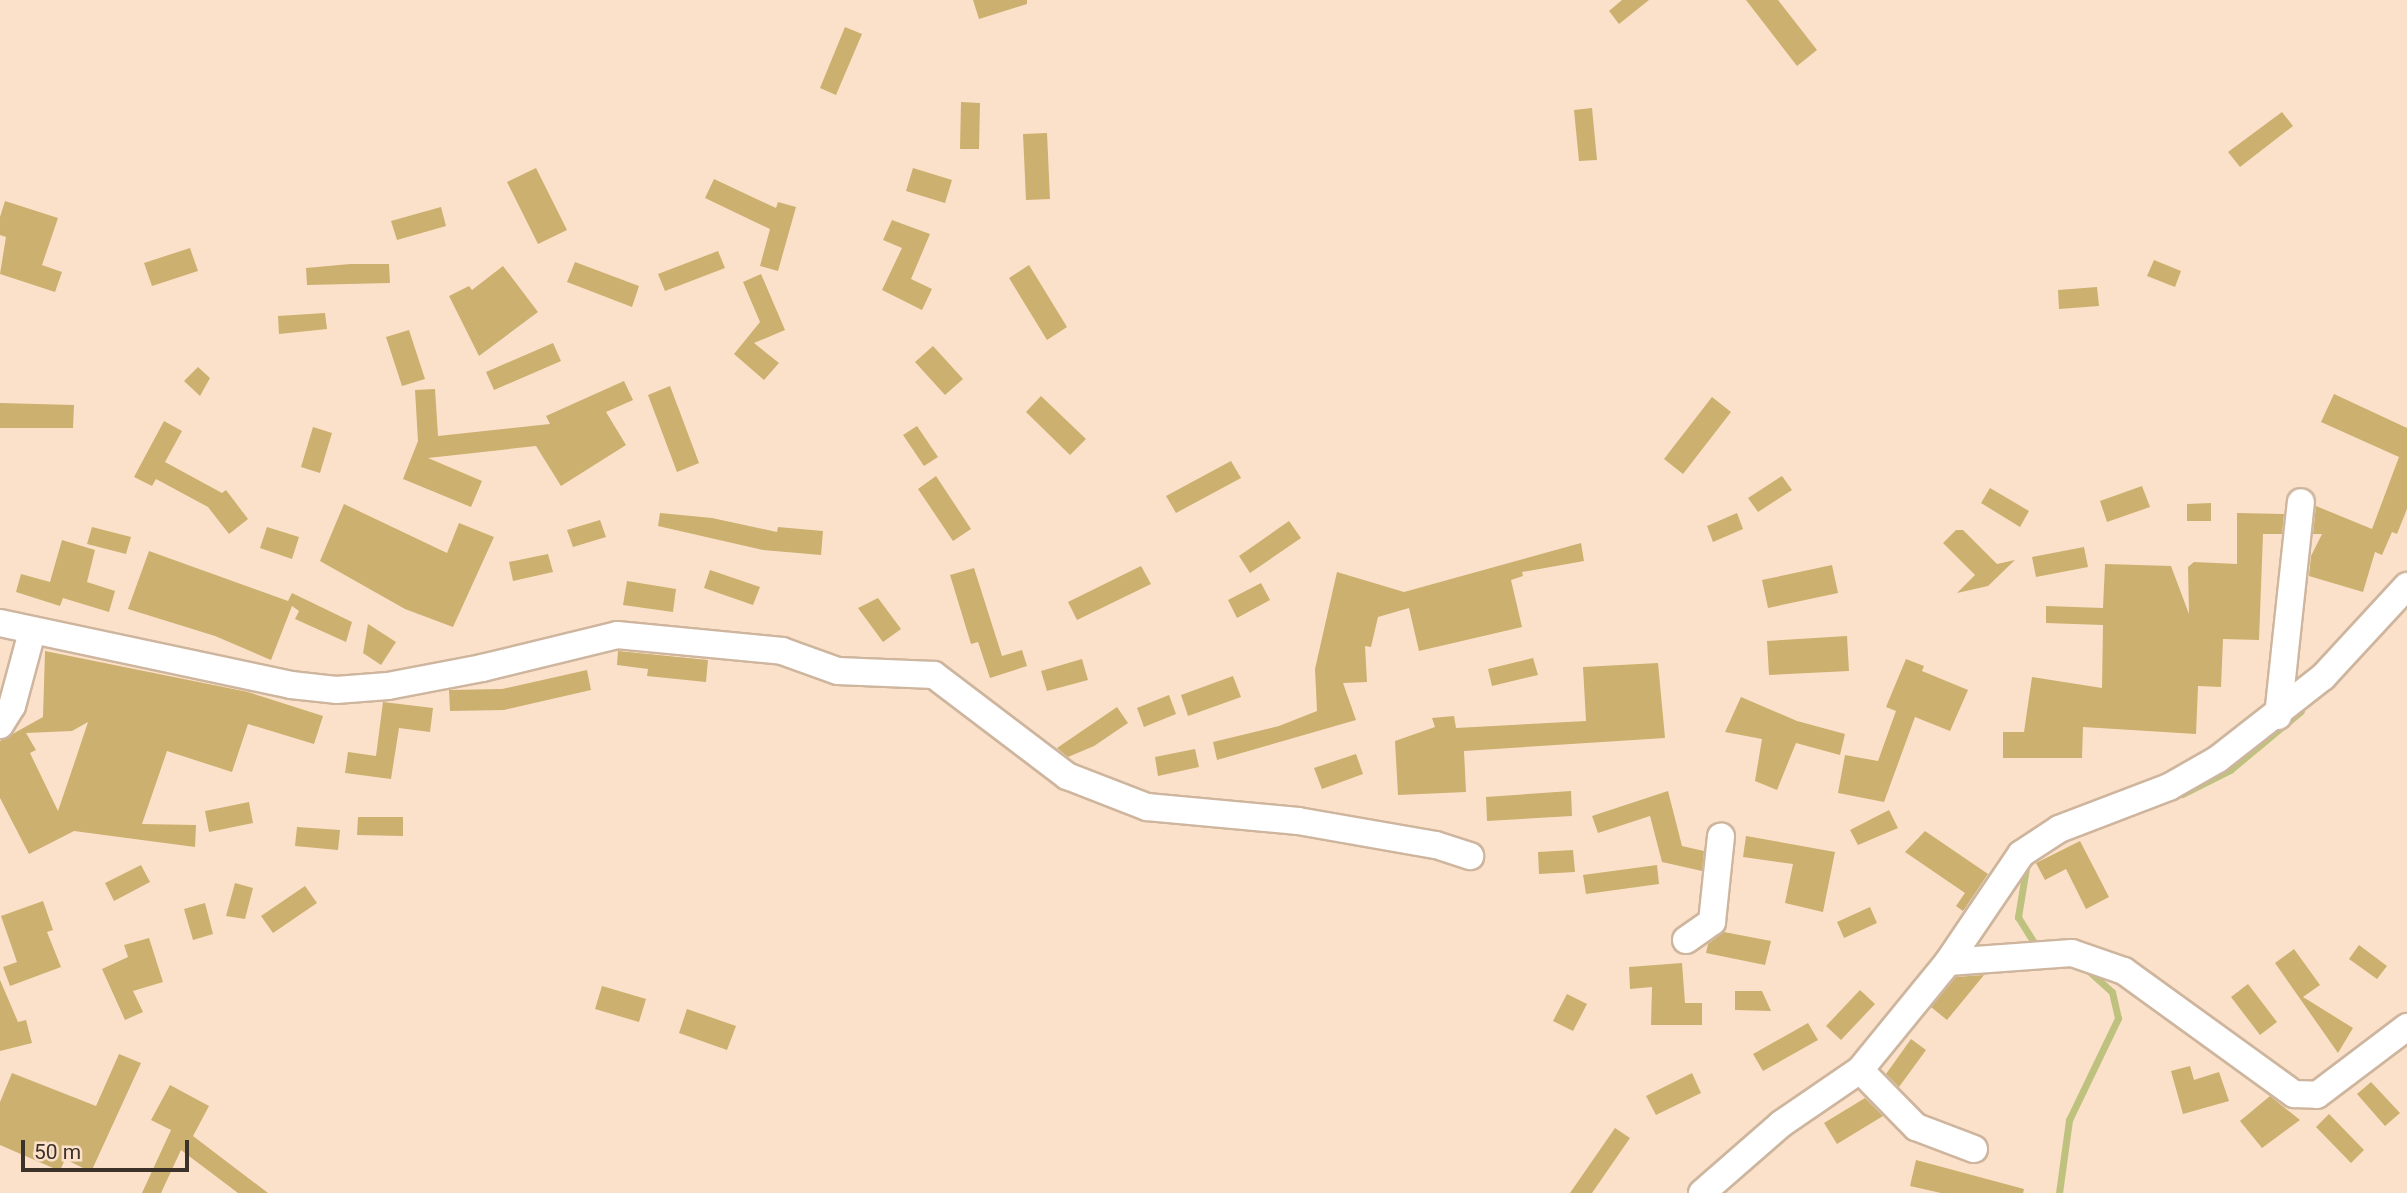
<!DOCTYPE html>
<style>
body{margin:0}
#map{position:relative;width:2407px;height:1193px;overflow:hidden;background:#fce1ca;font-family:Roboto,sans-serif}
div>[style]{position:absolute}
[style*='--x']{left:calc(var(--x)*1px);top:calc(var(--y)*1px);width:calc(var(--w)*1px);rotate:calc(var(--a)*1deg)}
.stream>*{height:7px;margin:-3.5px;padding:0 3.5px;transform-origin:3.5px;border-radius:3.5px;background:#bec27e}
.building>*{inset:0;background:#cbb06f}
.roads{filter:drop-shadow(2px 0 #ceb59e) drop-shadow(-2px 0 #ceb59e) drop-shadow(0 2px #ceb59e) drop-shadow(0 -2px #ceb59e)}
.minor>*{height:26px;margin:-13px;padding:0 13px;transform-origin:13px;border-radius:13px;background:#fff}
span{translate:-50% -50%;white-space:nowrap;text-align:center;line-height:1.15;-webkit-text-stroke:6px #fce1ca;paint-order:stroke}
.scale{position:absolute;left:21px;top:1140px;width:168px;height:32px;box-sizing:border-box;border:4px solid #3d3229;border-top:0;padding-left:9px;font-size:21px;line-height:24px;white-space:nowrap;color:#3d3229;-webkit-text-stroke:5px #fce1ca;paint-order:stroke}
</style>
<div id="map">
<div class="stream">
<div style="--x:2182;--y:794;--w:54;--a:-26.6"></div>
<div style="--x:2230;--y:770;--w:92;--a:-39.7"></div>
<div style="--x:2026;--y:868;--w:50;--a:99.3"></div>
<div style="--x:2018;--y:917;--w:36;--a:58"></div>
<div style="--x:2059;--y:1193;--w:74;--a:-82.2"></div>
<div style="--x:2069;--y:1120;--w:113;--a:-64.3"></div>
<div style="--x:2118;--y:1018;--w:27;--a:-103"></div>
<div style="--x:2112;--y:992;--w:31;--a:-138"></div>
</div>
<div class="building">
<div style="clip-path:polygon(973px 0,1027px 0,1027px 4px,979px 19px)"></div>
<div style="clip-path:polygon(1622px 0,1649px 0,1619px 24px,1609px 11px)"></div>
<div style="clip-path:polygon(1746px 0,1778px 0,1817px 50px,1797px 66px)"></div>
<div style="clip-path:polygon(845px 27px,862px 34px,836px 95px,820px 88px)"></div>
<div style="clip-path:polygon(961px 102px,980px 103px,979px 149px,960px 149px)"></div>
<div style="clip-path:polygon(1592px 108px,1597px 160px,1579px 161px,1574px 110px)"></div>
<div style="clip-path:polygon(2282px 112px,2293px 126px,2240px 167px,2228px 152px)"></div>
<div style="clip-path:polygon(1047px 133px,1050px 199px,1026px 200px,1023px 134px)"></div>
<div style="clip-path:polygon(536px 168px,567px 230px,538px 244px,507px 182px)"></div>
<div style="clip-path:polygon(913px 168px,952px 180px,945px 203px,906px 191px)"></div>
<div style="clip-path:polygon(714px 179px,776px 208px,778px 202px,796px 207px,778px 271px,760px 266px,770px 229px,705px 198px)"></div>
<div style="clip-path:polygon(5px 201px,58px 218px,42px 265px,62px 272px,55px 292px,0 274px,6px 237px,0 235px,0 217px)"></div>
<div style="clip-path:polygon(441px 207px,446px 226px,397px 240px,391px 221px)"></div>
<div style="clip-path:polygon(892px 220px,930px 234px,911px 279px,932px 289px,922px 310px,882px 290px,902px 248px,883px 240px)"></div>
<div style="clip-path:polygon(190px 248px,198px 271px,152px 286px,144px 263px)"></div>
<div style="clip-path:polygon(718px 251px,725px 268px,665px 291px,658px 274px)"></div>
<div style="clip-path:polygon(2154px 260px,2181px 271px,2175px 287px,2147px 276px)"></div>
<div style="clip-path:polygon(575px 262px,639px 286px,632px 307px,567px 282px)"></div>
<div style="clip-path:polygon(350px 264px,389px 264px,390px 283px,307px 285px,306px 268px)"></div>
<div style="clip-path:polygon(1029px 265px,1067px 327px,1047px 340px,1009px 278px)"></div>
<div style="clip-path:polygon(503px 266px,538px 312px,479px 356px,449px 296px,469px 286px,472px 290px)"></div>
<div style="clip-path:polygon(761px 274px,785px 330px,754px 343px,779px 363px,764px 380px,734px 354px,760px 322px,743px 282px)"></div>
<div style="clip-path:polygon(2097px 287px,2099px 306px,2059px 309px,2058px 290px)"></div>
<div style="clip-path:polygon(325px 313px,327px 329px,279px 334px,278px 316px)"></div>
<div style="clip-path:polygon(409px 330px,425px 379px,402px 386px,386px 337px)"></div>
<div style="clip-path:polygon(553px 343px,561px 361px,494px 390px,486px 372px)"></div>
<div style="clip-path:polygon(933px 346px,963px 379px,945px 395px,915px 362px)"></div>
<div style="clip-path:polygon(198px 367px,210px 378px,200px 396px,184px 381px)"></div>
<div style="clip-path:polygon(624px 381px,633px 400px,606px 412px,626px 445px,561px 486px,536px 446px,428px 458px,482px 481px,471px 507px,403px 479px,418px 441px,415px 390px,435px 389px,438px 436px,550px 424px,546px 416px)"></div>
<div style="clip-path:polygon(670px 386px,699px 463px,677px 472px,648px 395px)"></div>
<div style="clip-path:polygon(2334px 394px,2407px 428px,2407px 509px,2397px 534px,2392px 532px,2382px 555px,2375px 552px,2363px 592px,2309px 576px,2311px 556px,2322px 534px,2313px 534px,2316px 506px,2372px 529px,2399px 457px,2321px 422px)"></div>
<div style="clip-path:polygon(1041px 396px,1086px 439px,1070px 455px,1026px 412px)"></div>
<div style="clip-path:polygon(1712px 397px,1731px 412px,1683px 474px,1664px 459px)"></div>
<div style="clip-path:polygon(0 403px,74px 405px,73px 428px,0 428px)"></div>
<div style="clip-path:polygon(164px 421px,182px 431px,165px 462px,222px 493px,226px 490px,248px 519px,229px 534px,208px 507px,156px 479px,152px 486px,134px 477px)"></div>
<div style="clip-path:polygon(917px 426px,938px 457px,924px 466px,903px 435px)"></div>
<div style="clip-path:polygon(313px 427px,332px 433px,320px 473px,301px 467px)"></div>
<div style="clip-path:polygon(1231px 461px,1241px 478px,1176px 513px,1166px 496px)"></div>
<div style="clip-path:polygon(936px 476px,971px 529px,953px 541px,918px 489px)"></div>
<div style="clip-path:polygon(1782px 476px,1792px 490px,1758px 512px,1748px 498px)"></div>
<div style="clip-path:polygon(2142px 486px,2150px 507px,2107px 522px,2100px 501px)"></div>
<div style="clip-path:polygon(1990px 488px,2029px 511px,2020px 527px,1981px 503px)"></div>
<div style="clip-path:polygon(2211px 503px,2211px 521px,2187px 521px,2187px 504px)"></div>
<div style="clip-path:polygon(344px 504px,447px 553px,459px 523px,494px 537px,453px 627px,405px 609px,320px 561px)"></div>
<div style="clip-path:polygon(660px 513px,712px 518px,777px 532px,778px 527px,823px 531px,821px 555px,763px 550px,658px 526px)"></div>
<div style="clip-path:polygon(1737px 513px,1743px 529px,1713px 542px,1707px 526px)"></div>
<div style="clip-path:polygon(2237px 513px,2284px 514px,2282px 534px,2263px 534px,2259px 640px,2223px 639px,2221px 687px,2198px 686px,2196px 734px,2083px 727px,2082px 758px,2003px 758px,2003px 732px,2024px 732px,2032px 677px,2102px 688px,2103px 625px,2046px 623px,2046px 606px,2103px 608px,2105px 564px,2171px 566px,2189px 614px,2188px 567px,2194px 562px,2237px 564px)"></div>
<div style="clip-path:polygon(600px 520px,606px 537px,573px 547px,567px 530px)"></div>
<div style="clip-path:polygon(1289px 521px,1301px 538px,1250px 573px,1239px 556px)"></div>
<div style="clip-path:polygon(92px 527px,131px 537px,126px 554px,87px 544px)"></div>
<div style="clip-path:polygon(267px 527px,299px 537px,292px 559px,260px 548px)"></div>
<div style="clip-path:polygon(1956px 530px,1963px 530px,1997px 564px,2015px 560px,1988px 586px,1957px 593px,1975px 575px,1943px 543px)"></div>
<div style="clip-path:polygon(62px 540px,95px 550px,87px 582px,115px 591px,109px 612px,63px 598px,60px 606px,16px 592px,21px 574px,50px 582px)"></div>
<div style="clip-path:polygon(1581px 543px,1584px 561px,1522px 572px,1523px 576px,1511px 580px,1522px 627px,1419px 651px,1409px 608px,1378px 617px,1371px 647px,1365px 646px,1367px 682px,1343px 683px,1356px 720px,1217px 760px,1213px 742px,1279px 726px,1317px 711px,1315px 669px,1337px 572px,1404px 592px)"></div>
<div style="clip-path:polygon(2084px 547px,2088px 567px,2036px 577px,2032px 557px)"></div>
<div style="clip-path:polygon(149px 551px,288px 601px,292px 593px,352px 622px,346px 642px,295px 619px,299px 611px,292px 606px,271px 660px,215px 636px,128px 609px)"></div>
<div style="clip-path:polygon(548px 554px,553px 572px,513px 581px,509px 562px)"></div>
<div style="clip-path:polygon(1832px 565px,1838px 593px,1768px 608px,1762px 580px)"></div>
<div style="clip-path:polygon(1141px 566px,1151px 584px,1077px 620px,1068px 602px)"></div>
<div style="clip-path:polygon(974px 568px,1002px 656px,1022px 650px,1027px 666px,990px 678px,978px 642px,971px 644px,950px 575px)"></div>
<div style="clip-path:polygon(710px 570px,760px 587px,753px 605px,704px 588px)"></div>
<div style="clip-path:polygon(627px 581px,676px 589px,673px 612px,623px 605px)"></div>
<div style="clip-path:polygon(1261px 583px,1270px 600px,1237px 618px,1228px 600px)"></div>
<div style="clip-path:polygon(878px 598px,901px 629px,883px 642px,858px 608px)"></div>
<div style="clip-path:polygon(368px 624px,396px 642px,381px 665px,363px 653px)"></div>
<div style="clip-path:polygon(1847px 636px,1849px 671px,1769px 675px,1767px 641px)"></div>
<div style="clip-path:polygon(evenodd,45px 651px,248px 692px,323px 716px,314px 744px,248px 724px,232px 772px,167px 751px,142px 824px,196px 825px,195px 847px,74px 831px,29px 854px,0 798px,0 741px,43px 717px,45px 651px,88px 722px,74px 764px,58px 811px,30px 753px,36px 750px,26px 733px,72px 731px,88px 722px)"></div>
<div style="clip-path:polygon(618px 651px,708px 660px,706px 682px,647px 676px,648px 669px,617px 665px)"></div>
<div style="clip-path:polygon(1533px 658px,1538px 675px,1492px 686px,1488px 669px)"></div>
<div style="clip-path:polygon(1082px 659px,1088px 680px,1047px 691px,1041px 671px)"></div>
<div style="clip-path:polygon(1906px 659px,1924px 666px,1922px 671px,1968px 690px,1950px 731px,1915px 717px,1884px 802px,1838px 793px,1845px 755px,1878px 761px,1896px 711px,1886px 707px)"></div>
<div style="clip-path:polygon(1658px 663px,1665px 738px,1464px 751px,1466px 792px,1398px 795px,1395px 741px,1435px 727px,1432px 718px,1454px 716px,1456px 728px,1586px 721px,1583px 667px)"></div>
<div style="clip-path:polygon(587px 670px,591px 690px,504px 710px,450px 711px,449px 690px,502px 689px)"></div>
<div style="clip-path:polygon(1233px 676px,1241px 697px,1188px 716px,1181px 695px)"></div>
<div style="clip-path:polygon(1169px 695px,1176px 714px,1144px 727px,1137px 708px)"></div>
<div style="clip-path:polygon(1741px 697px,1797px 721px,1845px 734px,1840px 755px,1796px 743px,1777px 790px,1755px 781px,1762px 739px,1725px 732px)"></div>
<div style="clip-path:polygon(383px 702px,433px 708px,430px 732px,399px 728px,391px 779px,345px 773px,348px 752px,376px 756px)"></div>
<div style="clip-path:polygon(1117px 707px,1128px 723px,1094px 746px,1068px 757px,1057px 748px)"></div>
<div style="clip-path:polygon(1195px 749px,1199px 767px,1158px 776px,1155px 757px)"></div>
<div style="clip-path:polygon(1356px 754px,1363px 774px,1322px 789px,1314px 768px)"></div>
<div style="clip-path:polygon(1571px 791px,1572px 816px,1487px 821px,1486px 797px)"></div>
<div style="clip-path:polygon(1668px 791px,1682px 846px,1704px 851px,1702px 871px,1662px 862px,1650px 816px,1598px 833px,1592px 816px)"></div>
<div style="clip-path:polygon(249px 802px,253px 823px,209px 832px,205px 811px)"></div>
<div style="clip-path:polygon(1889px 810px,1898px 828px,1858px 845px,1850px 830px)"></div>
<div style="clip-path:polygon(358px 817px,403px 817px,403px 836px,357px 835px)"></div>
<div style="clip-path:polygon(297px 827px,340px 830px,338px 850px,295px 846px)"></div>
<div style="clip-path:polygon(1925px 831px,1988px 874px,1963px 911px,1956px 906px,1965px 893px,1905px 852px)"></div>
<div style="clip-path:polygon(1746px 836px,1835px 852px,1823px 912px,1785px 903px,1793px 864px,1743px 857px)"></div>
<div style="clip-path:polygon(2080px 841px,2109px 897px,2086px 909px,2066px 869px,2045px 880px,2036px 863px)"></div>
<div style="clip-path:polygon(1573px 850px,1575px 872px,1539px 874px,1538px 852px)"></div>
<div style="clip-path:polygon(141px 865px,150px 882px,114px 901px,105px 883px)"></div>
<div style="clip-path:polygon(1657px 865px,1659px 884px,1586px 894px,1583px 875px)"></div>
<div style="clip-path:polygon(235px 883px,253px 888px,245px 919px,226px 916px)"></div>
<div style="clip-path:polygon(305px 886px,317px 903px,273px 933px,261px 916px)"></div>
<div style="clip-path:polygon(43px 901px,53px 930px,47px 932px,61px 967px,10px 986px,3px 967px,17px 962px,1px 916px)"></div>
<div style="clip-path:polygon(205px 903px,213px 934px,193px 940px,184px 909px)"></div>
<div style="clip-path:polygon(1870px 907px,1877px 923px,1844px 938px,1837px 922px)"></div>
<div style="clip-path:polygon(1724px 932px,1771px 941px,1765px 965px,1706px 953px,1708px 944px)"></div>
<div style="clip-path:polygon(149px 938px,163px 982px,133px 991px,143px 1012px,125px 1020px,102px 969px,128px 957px,124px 945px)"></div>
<div style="clip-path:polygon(2359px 945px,2387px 966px,2377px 979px,2349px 959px)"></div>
<div style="clip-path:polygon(2294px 949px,2320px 985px,2303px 997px,2353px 1028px,2338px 1053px,2275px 963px)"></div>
<div style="clip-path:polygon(1682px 963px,1685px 1003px,1702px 1003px,1702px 1025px,1651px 1025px,1652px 987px,1630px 989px,1629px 967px)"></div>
<div style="clip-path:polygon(1984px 975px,1947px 1020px,1931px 1007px,1956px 977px)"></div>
<div style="clip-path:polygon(0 980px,18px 1022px,26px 1020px,32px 1043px,0 1051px)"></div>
<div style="clip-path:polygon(2248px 984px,2277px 1022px,2260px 1035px,2231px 997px)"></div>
<div style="clip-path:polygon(602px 986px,646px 999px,639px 1022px,595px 1009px)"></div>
<div style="clip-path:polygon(1860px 990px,1875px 1004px,1841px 1040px,1826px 1026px)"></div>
<div style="clip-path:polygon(1735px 991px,1762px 991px,1771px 1011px,1735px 1010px)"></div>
<div style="clip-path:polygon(1567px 994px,1587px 1004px,1573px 1031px,1553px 1021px)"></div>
<div style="clip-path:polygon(687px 1009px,736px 1026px,727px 1050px,679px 1033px)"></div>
<div style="clip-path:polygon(1808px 1023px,1818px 1040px,1763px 1071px,1753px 1054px)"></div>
<div style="clip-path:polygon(1911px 1039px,1926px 1050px,1899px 1087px,1886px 1074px)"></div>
<div style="clip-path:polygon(119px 1054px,141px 1063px,91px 1172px,65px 1159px,60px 1171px,0 1145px,0 1102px,12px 1073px,96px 1106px)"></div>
<div style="clip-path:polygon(2190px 1066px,2194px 1080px,2219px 1072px,2229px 1101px,2183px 1114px,2171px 1071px)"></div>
<div style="clip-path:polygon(1692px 1073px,1701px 1093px,1656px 1115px,1646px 1096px)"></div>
<div style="clip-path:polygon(2371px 1082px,2400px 1113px,2385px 1126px,2357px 1094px)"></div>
<div style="clip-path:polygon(170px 1085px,209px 1106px,193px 1136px,268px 1193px,238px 1193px,181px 1150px,161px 1193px,142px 1193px,171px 1130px,151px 1120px)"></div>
<div style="clip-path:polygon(2270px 1096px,2300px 1120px,2262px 1148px,2240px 1121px)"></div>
<div style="clip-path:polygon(1865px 1098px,1883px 1116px,1837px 1144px,1824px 1123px)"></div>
<div style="clip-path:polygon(2329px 1114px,2364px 1150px,2351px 1163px,2316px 1127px)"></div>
<div style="clip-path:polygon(1615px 1128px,1630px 1138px,1592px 1193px,1570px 1193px)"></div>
<div style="clip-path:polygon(1916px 1160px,2024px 1189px,2023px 1193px,1941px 1193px,1910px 1186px)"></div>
</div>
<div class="roads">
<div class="minor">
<div style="--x:0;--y:623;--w:298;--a:12"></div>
<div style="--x:291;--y:685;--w:45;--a:6.3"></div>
<div style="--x:336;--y:690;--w:52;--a:-4.4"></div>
<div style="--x:388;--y:686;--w:96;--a:-10.8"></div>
<div style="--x:482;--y:668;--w:139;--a:-13.7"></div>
<div style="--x:617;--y:635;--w:166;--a:5.5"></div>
<div style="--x:782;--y:651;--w:59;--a:19.7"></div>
<div style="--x:838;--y:671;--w:96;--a:2.4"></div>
<div style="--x:934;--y:675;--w:167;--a:37.2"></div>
<div style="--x:1067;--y:776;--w:86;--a:21.2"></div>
<div style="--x:1147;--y:807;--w:152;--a:5.3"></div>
<div style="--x:1298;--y:821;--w:140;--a:9.9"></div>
<div style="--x:1436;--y:845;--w:36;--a:18"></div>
<div style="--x:2278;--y:716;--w:215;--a:-83.9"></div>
<div style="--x:0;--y:725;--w:22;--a:-58"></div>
<div style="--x:12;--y:706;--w:77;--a:-74.9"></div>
<div style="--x:1686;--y:940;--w:32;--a:-35"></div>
<div style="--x:1712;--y:922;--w:86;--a:-84"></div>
<div style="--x:1948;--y:962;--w:124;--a:-4.2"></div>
<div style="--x:2072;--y:953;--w:55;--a:19.1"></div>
<div style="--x:2124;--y:971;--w:210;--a:35.9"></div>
<div style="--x:2294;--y:1094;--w:23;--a:2"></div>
<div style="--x:2317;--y:1095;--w:113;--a:-37.1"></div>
<div style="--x:1860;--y:1070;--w:80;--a:45.5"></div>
<div style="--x:1916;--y:1127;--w:62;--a:20.8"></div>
<div style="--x:1702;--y:1193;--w:105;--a:-41.1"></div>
<div style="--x:1781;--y:1124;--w:96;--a:-34.4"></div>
<div style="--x:1860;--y:1070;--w:139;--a:-50.8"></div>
<div style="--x:1948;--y:962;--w:130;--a:-55.9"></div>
<div style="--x:2021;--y:854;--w:45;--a:-33.3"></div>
<div style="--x:2059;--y:829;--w:118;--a:-20.9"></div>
<div style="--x:2169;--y:787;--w:56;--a:-29.7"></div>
<div style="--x:2218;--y:759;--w:133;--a:-38"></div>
<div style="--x:2323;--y:677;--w:124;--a:-47.3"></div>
</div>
</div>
<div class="scale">50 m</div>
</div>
